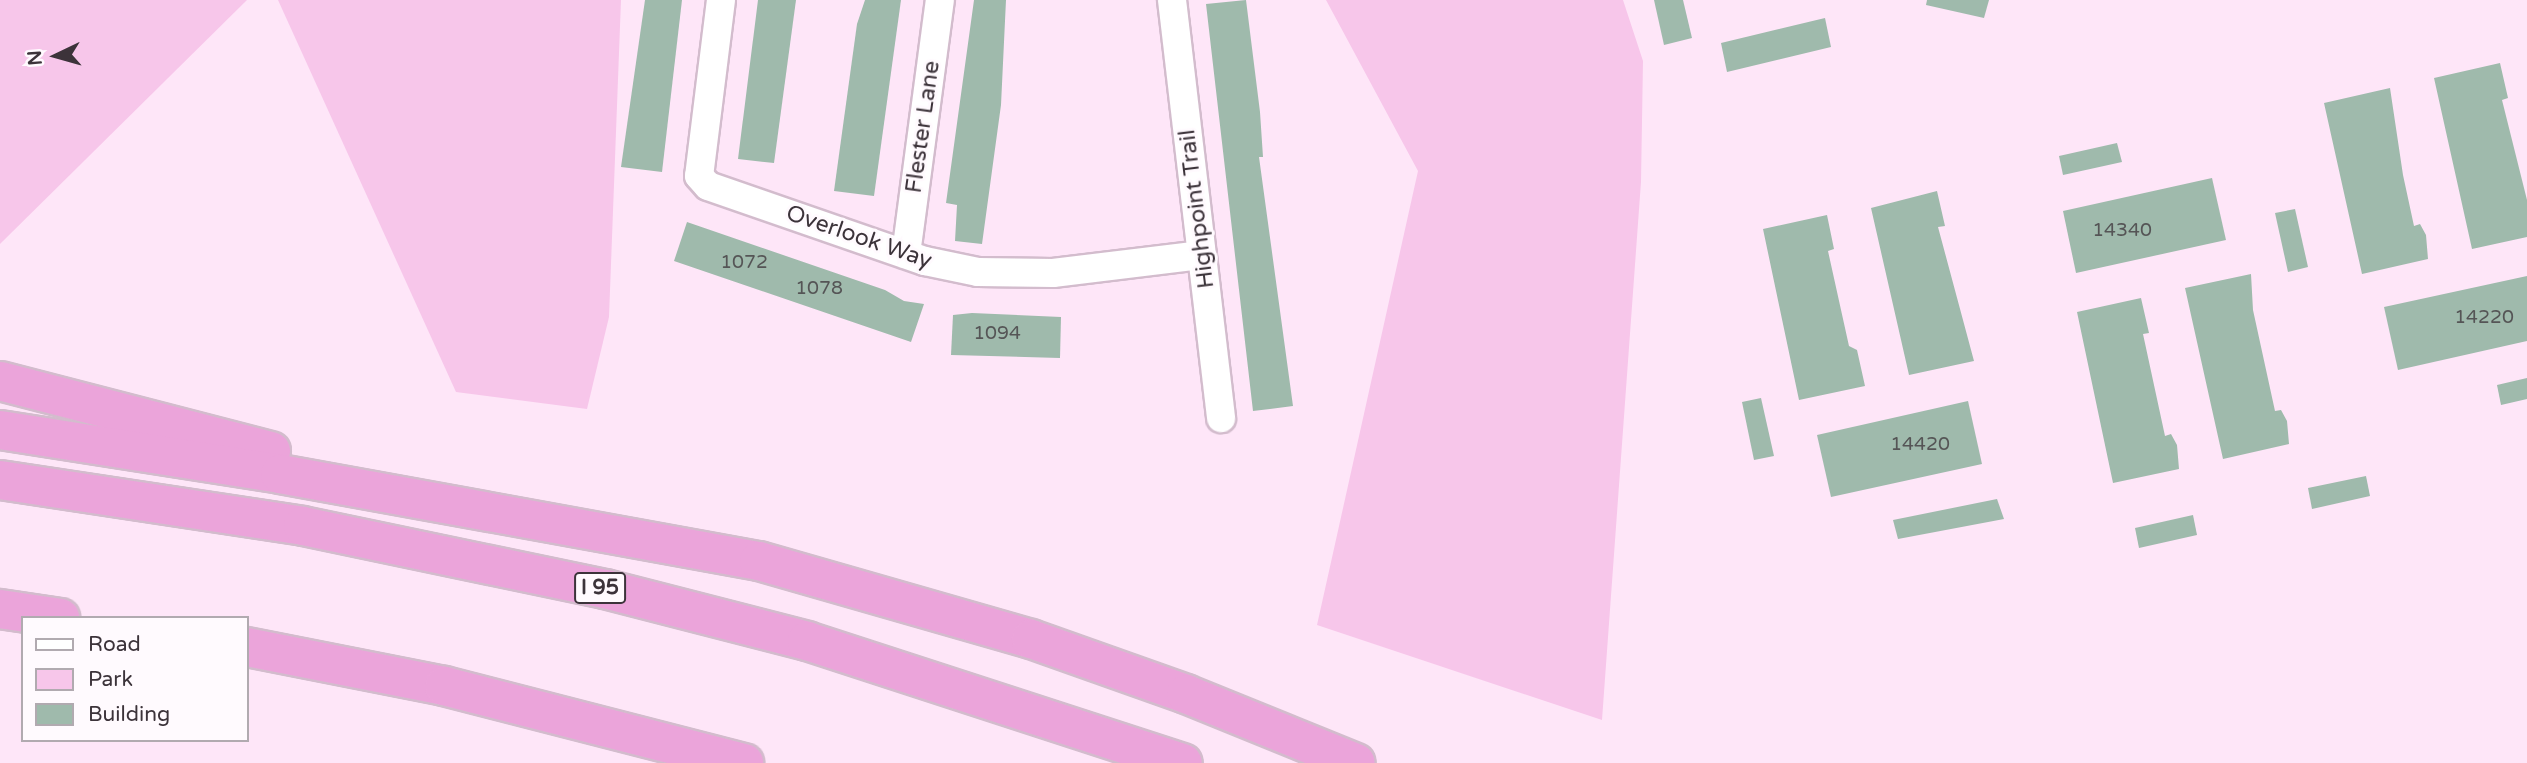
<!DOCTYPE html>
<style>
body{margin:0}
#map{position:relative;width:2527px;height:763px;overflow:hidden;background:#fee6f8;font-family:"Varela Round",sans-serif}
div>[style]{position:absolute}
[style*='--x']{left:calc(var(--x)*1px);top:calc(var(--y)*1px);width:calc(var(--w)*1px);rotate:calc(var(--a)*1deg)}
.green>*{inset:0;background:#f7c6ea}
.building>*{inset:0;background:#9fbaac}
.roads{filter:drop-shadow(2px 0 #d3bccd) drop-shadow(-2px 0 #d3bccd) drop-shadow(0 2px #d3bccd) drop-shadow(0 -2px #d3bccd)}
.minor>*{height:28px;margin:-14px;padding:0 14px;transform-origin:14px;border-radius:14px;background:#fff}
.highway>*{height:38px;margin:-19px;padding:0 19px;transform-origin:19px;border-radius:19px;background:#eba4da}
span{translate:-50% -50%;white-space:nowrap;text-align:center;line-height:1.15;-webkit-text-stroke:6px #fffafe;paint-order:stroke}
.number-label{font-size:19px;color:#555556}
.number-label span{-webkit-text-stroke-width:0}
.shield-label span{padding:2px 5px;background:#fffafe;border:2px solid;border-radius:5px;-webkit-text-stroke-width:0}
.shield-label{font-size:21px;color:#3c333a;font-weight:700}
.street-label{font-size:23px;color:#3c333a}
.legend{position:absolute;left:21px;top:616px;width:228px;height:126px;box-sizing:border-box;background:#fffafe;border:2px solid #b1aab0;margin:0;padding:9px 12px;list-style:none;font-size:21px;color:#3c333a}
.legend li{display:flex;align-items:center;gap:14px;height:35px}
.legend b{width:35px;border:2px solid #b1aab0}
.north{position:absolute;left:21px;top:21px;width:70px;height:70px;-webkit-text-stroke:5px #fffafe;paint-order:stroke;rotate:265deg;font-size:19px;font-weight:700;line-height:28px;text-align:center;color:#3c333a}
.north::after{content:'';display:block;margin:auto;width:24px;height:32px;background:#3c333a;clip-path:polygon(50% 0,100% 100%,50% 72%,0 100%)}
</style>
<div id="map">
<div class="green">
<div style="clip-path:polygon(0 0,247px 0,0 244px)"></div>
<div style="clip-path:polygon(278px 0,621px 0,609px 317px,587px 409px,456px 392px)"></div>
<div style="clip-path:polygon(1326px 0,1623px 0,1643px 61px,1641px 182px,1602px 720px,1317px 625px,1418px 171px)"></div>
</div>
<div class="building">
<div style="clip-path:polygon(645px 0,682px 0,662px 172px,621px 167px)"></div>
<div style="clip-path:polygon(758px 0,796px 0,774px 163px,738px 159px)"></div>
<div style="clip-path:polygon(865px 0,901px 0,874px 196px,834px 191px,857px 24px)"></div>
<div style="clip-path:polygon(974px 0,1006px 0,1001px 105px,982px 244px,955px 241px,957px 205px,946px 203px)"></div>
<div style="clip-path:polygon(1246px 0,1260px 112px,1263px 157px,1259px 157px,1293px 406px,1253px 411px,1206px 4px)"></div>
<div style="clip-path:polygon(1654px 0,1683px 0,1692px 38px,1664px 45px)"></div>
<div style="clip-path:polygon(1927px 0,1989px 0,1984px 18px,1926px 5px)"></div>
<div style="clip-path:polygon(1825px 18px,1831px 47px,1727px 72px,1721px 43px)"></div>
<div style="clip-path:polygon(2500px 63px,2508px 98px,2502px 100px,2527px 200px,2527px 237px,2472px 249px,2434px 78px)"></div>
<div style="clip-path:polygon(2390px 88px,2403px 175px,2414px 226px,2420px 224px,2426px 235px,2428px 259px,2362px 274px,2324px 103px)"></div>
<div style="clip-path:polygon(2117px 143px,2122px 162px,2063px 175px,2059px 156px)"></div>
<div style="clip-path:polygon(2212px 178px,2226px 240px,2076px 273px,2063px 211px)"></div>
<div style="clip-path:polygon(1937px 191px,1945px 226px,1938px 227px,1974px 361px,1909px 375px,1871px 208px)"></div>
<div style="clip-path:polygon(2295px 209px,2308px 267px,2288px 272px,2275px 213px)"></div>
<div style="clip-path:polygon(1827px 215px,1834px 249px,1828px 251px,1849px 346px,1857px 350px,1865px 386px,1799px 400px,1763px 229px)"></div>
<div style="clip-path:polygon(687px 222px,885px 290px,904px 301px,924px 304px,911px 342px,674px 261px)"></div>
<div style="clip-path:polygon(2251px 274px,2253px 310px,2275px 411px,2281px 410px,2287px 421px,2289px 444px,2223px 459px,2185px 288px)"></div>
<div style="clip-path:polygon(2527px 276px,2527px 341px,2398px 370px,2384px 307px)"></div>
<div style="clip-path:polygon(2141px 298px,2149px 333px,2143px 334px,2165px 436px,2171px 434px,2177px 445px,2179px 469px,2113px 483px,2077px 312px)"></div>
<div style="clip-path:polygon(972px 313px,1061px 317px,1060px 358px,951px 355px,953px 315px)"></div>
<div style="clip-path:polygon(2527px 378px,2527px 399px,2501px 405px,2497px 385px)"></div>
<div style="clip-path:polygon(1761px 398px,1774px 456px,1754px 460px,1742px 402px)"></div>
<div style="clip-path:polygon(1968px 401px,1982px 464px,1831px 497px,1817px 435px)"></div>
<div style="clip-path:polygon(2366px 476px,2370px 496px,2312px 509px,2308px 488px)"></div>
<div style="clip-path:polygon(1997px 499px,2004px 519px,1898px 539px,1893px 520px)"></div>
<div style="clip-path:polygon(2193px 515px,2197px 535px,2139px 548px,2135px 528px)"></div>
</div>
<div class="roads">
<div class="minor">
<div style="--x:721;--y:0;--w:177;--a:97.1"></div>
<div style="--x:699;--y:176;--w:13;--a:48"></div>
<div style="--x:708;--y:186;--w:230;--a:19.1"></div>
<div style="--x:925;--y:261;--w:54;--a:11.7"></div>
<div style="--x:978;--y:272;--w:75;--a:0.8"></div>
<div style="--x:1053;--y:273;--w:150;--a:-6.9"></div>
<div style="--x:1172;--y:0;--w:421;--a:83.3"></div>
<div style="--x:906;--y:254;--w:256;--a:-82.4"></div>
</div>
<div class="highway">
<div style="--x:0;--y:381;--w:280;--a:14.5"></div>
<div style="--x:0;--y:430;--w:283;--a:8.9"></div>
<div style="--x:280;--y:474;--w:487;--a:10.3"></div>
<div style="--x:759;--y:561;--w:283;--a:16"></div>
<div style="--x:1031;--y:639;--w:164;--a:19.5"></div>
<div style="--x:1186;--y:694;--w:183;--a:22.1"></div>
<div style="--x:0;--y:480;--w:306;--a:8.6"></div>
<div style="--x:303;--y:526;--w:309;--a:11.8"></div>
<div style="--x:605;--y:589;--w:209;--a:14.4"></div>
<div style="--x:807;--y:641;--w:395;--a:18"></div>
<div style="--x:0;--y:609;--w:61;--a:8.5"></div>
<div style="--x:247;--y:647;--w:201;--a:11.2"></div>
<div style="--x:444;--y:686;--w:310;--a:14.4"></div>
</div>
</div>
<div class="number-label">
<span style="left:2122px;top:231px">14340</span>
<span style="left:744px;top:263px">1072</span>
<span style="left:819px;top:289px">1078</span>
<span style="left:2484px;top:318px">14220</span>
<span style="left:997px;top:334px">1094</span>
<span style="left:1920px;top:445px">14420</span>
</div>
<div class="shield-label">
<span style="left:600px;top:588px">I 95</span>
</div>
<div class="street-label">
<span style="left:923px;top:127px;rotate:-82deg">Flester Lane</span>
<span style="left:1197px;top:209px;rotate:-97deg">Highpoint Trail</span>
<span style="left:859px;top:237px;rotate:19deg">Overlook Way</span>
</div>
<ul class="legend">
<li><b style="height:9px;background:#fff"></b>Road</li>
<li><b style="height:19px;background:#f7c6ea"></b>Park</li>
<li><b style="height:19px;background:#9fbaac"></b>Building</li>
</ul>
<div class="north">N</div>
</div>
